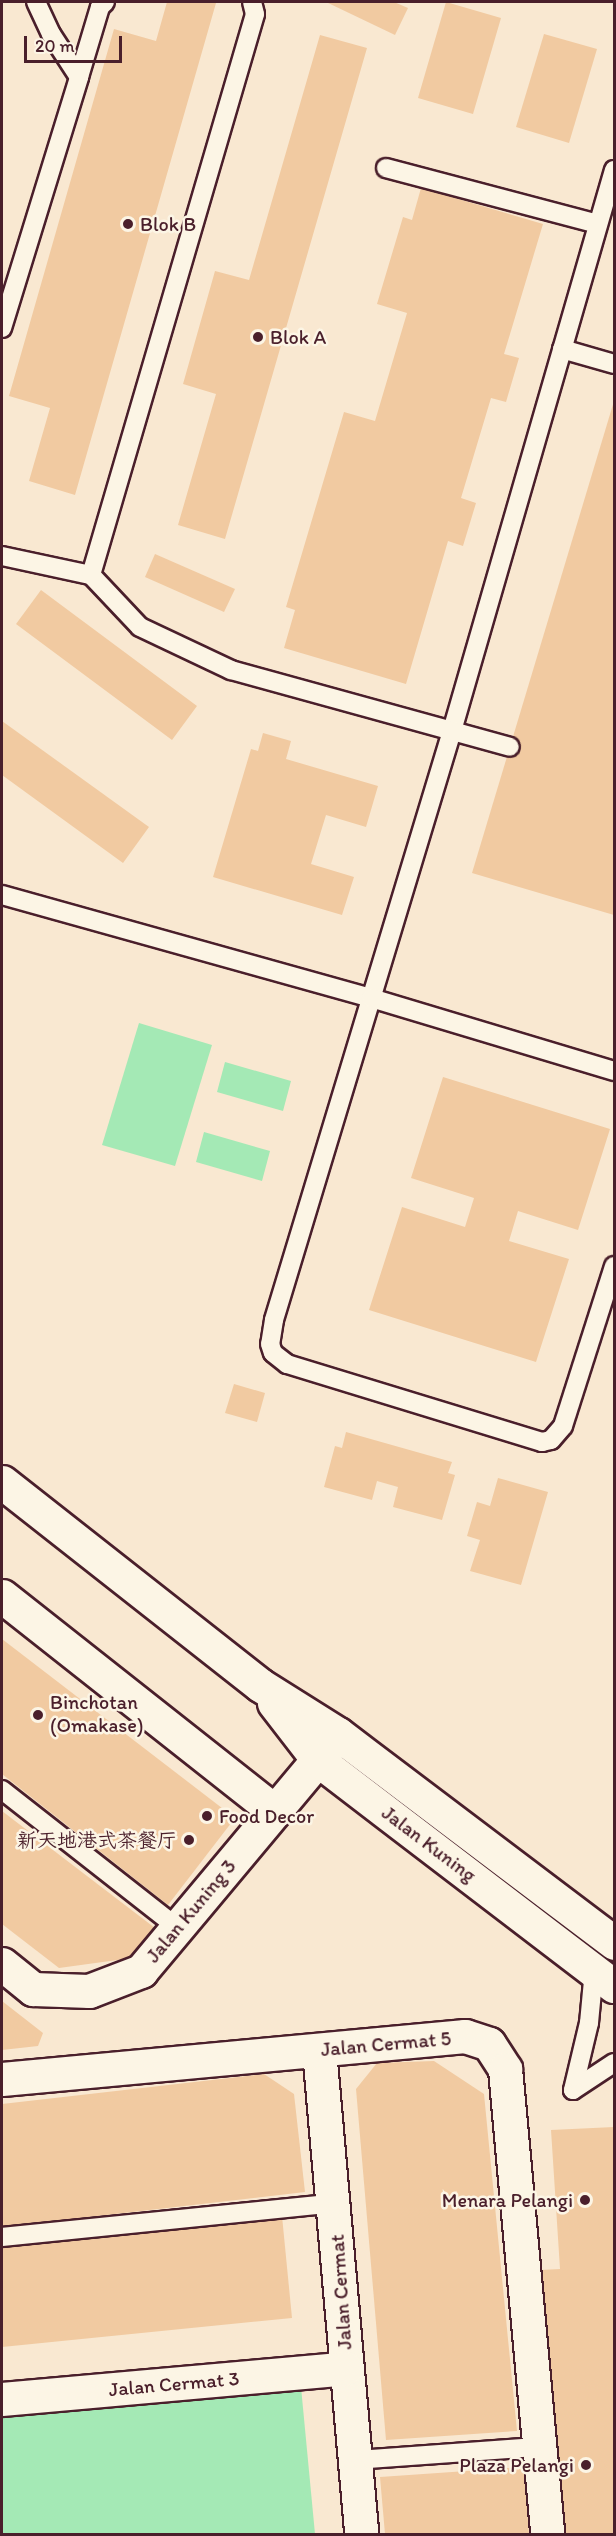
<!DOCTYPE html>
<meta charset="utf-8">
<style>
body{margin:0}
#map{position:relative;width:616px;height:2536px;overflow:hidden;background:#f9e8d1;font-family:Itim,"LXGW WenKai TC",sans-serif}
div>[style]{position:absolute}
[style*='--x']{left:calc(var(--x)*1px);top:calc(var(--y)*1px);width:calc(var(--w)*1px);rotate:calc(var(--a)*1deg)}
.green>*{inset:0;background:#a4e9b5}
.building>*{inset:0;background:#f1caa1}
.roads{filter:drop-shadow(2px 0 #4a1f2b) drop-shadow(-2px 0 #4a1f2b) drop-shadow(0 2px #4a1f2b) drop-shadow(0 -2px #4a1f2b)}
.service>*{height:18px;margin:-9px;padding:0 9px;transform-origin:9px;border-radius:9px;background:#fcf5e5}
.minor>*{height:33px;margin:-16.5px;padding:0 16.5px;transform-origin:16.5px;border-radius:16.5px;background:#fcf5e5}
.tertiary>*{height:33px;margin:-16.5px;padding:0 16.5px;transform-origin:16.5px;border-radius:16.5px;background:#fcf5e5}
.dots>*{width:16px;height:16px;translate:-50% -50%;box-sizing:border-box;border:3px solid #fcf5e5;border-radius:50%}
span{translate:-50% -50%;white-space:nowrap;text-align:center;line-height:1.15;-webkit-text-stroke:5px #fcf5e5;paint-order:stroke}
.poi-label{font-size:20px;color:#4a1f2b}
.left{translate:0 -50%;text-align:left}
.right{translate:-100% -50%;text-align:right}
.street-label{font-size:20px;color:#4a1f2b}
.frame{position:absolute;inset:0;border:3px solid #4a1f2b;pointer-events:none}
.scale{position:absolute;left:24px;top:36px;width:98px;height:27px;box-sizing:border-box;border:3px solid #4a1f2b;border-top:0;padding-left:8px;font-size:18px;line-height:21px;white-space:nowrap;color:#4a1f2b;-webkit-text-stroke:4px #fcf5e5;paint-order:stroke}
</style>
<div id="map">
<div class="green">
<div style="clip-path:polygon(139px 1023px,212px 1045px,175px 1166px,102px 1145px)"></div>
<div style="clip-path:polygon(225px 1062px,291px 1081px,283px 1111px,217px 1092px)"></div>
<div style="clip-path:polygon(204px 1132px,270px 1151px,262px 1181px,196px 1162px)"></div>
<div style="clip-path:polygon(301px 2387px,315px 2534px,2px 2534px,2px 2413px)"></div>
</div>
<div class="building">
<div style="clip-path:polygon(167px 2px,216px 3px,75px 495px,29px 481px,50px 408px,9px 396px,114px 29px,156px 41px)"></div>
<div style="clip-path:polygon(326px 2px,394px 2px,408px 8px,395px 35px)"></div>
<div style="clip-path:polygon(446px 2px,501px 18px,473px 114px,418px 98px)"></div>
<div style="clip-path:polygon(544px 34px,597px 49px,569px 143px,516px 127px)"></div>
<div style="clip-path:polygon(320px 35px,367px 48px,225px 539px,178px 525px,216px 394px,183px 384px,215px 271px,249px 280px)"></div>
<div style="clip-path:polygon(421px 188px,543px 224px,504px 354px,519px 358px,506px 402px,491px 398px,461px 498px,476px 503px,463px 546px,448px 541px,406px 684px,284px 648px,295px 610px,286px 607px,344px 412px,375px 421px,407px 313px,377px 304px,403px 217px,412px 220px)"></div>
<div style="clip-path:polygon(614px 401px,614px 915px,472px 873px)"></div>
<div style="clip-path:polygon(155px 554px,235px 589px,224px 612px,145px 577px)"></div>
<div style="clip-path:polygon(41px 590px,197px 706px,172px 740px,16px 624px)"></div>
<div style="clip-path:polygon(2px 721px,149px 827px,123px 863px,2px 775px)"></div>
<div style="clip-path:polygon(263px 733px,291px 741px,286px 759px,378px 786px,366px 827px,326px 815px,311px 864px,354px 877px,342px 915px,213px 877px,251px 749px,258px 751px)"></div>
<div style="clip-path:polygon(443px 1077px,610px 1129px,578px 1230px,518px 1211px,509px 1241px,569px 1259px,536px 1362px,369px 1310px,402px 1207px,465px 1227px,474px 1198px,411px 1178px)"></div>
<div style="clip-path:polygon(234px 1384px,265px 1393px,257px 1422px,225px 1413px)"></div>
<div style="clip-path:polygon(346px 1432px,452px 1462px,448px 1473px,455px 1475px,442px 1520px,393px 1507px,398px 1487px,377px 1481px,372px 1500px,324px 1487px,335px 1446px,342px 1448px)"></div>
<div style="clip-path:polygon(498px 1478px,548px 1492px,521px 1585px,470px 1571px,480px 1540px,467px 1536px,477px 1502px,490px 1506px)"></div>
<div style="clip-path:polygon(2px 1639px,235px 1818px,168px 1905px,2px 1774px)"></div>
<div style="clip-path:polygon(2px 1811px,155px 1928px,132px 1958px,59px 1968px,2px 1924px)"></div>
<div style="clip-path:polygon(2px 2001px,43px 2033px,38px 2046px,2px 2050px)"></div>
<div style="clip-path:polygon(434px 2061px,484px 2094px,517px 2431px,386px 2440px,356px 2089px,377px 2063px)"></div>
<div style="clip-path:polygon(264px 2074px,294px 2094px,305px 2192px,2px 2227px,2px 2104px)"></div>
<div style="clip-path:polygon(614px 2127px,614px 2534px,564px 2534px,540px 2270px,560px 2269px,551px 2130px)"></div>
<div style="clip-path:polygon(282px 2216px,292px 2318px,2px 2347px,2px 2244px)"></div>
<div style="clip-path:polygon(524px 2467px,529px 2534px,385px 2534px,380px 2477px)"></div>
</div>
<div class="roads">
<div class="service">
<div style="--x:79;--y:77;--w:73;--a:-73.3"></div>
<div style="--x:100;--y:7;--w:7;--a:-45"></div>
<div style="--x:386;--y:168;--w:219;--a:14.8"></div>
<div style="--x:614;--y:170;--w:584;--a:106.11"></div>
<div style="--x:452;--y:731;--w:615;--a:106.82"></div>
<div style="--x:274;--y:1320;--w:24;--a:99"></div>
<div style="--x:270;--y:1344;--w:9;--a:72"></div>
<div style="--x:273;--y:1353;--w:18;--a:38"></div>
<div style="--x:287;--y:1364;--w:267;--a:17"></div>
<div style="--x:542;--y:1442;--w:9;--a:-13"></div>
<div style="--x:551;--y:1440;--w:18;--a:-49"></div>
<div style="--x:563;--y:1426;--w:168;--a:-72.3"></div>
<div style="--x:2;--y:328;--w:263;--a:-72.9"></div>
<div style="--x:79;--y:77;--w:51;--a:-123.1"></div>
<div style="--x:51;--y:34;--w:35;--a:-115"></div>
<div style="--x:562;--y:349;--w:54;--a:16.1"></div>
<div style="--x:2;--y:556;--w:91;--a:12.1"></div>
<div style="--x:91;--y:575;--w:71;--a:46.7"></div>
<div style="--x:140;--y:627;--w:101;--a:25.3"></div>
<div style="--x:231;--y:670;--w:289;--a:15.4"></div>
<div style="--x:91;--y:575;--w:584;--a:-73.7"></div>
<div style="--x:255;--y:14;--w:12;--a:-104"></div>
<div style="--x:2;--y:895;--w:383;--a:15.6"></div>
<div style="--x:371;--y:998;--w:254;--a:16.7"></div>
<div style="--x:2;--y:1790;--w:222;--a:38.1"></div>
<div style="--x:573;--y:2090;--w:69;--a:-76.6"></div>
<div style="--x:589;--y:2023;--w:53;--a:-84.6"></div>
<div style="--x:573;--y:2090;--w:49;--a:-33.4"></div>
<div style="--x:2;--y:2237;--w:334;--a:-5.8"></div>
<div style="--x:356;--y:2460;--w:182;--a:-4.1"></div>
</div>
<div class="minor">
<div style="--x:2;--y:1596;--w:347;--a:38.3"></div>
<div style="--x:2;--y:1964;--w:40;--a:39"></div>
<div style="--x:33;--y:1989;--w:56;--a:2"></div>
<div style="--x:89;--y:1991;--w:56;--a:-21"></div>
<div style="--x:141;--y:1971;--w:305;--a:-50.1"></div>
<div style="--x:319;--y:2050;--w:486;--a:85"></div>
<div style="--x:2;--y:2079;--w:465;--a:-5.3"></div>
<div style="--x:465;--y:2036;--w:25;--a:18"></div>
<div style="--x:489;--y:2044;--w:30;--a:57"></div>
<div style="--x:505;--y:2069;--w:467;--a:84.8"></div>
<div style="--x:2;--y:2399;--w:345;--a:-5.1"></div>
</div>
<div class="tertiary">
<div style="--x:2;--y:1482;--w:328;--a:38.2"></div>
<div style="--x:260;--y:1685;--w:92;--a:32.1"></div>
<div style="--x:338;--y:1734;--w:346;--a:37.1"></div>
<div style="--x:274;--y:1703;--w:72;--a:52.3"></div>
<div style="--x:318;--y:1760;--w:372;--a:37.4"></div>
</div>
</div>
<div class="dots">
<div style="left:128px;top:224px;background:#4a1f2b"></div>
<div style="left:258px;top:337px;background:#4a1f2b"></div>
<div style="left:38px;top:1715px;background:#4a1f2b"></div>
<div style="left:207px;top:1816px;background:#4a1f2b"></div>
<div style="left:189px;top:1840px;background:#4a1f2b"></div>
<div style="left:585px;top:2200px;background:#4a1f2b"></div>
<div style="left:586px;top:2465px;background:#4a1f2b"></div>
</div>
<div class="poi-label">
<span class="left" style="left:140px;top:224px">Blok B</span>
<span class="left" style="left:270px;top:337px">Blok A</span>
<span class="left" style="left:50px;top:1714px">Binchotan<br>(Omakase)</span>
<span class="left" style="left:219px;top:1816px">Food Decor</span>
<span class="right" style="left:177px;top:1840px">新天地港式茶餐厅</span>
<span class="right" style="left:573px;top:2200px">Menara Pelangi</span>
<span class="right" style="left:574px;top:2465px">Plaza Pelangi</span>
</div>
<div class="street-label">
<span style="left:429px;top:1844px;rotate:37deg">Jalan Kuning</span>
<span style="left:191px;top:1911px;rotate:-50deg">Jalan Kuning 3</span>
<span style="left:386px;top:2044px;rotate:-5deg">Jalan Cermat 5</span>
<span style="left:341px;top:2292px;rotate:-94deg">Jalan Cermat</span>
<span style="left:174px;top:2384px;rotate:-5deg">Jalan Cermat 3</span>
</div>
<div class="frame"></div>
<div class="scale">20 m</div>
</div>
